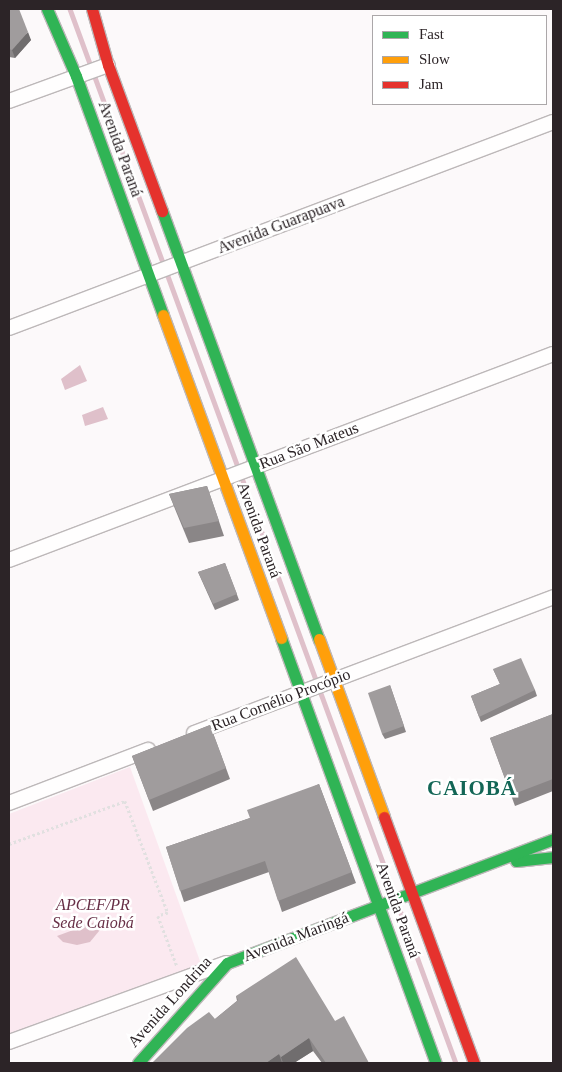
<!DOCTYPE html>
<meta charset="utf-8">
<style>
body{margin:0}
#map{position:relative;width:562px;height:1072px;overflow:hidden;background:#fcf9fa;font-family:"Times New Roman",serif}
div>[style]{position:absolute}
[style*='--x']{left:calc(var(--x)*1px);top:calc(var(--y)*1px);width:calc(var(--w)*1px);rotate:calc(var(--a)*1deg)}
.green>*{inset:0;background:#fbe9f0}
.water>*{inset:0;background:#dfc0ca}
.stream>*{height:4.5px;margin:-2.25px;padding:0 2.25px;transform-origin:2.25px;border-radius:2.25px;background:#dfc0ca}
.path>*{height:2.5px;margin-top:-1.25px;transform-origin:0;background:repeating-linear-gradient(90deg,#e1e0e0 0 2.5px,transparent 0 5px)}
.roads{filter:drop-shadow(1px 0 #bdb8b9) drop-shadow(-1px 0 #bdb8b9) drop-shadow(0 1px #bdb8b9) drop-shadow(0 -1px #bdb8b9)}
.street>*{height:14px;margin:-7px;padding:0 7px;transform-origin:7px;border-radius:7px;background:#fffefe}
.fast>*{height:11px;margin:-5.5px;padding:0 5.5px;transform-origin:5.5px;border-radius:5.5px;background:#30b455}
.slow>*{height:11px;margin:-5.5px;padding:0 5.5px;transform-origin:5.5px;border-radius:5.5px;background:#ff9f0a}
.jam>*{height:11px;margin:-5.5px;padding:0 5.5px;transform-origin:5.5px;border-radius:5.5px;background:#e5322d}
.wall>*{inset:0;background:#8a8687}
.shaded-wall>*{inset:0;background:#706d6e}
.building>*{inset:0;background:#a09c9d}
span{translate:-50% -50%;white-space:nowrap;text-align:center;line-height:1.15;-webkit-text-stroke:5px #fff;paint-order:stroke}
.street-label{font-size:16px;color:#2c2427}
.park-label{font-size:16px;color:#672f46;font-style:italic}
.district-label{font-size:21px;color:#136656;font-weight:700;letter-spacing:1px}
.frame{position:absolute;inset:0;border:10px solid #2c2427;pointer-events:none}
.legend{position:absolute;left:372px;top:15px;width:175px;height:90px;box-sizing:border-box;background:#fff;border:1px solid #aba7a9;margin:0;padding:6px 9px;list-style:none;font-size:15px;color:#2c2427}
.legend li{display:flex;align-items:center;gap:10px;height:25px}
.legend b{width:25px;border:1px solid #aba7a9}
</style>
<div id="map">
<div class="green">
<div style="clip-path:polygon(130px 767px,201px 964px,9px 1038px,9px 814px)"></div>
</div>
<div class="water">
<div style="clip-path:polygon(80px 365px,87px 381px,65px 390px,61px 379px)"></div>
<div style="clip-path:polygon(103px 407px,108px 419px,85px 426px,82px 415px)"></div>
<div style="clip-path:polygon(103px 919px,104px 925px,90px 942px,77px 945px,63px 942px,57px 936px)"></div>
</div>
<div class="stream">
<div style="--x:70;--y:9;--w:944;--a:69.86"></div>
<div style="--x:397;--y:902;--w:171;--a:69.9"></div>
</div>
<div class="path">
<div style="--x:9;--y:844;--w:124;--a:-20.3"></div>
<div style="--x:125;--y:801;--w:120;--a:69"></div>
<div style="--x:168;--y:913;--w:10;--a:163"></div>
<div style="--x:158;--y:916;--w:53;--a:69.2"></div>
</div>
<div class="roads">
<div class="street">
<div style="--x:9;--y:101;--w:105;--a:-20"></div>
<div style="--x:9;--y:328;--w:582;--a:-20.74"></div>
<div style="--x:9;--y:560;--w:582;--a:-20.74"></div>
<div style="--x:194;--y:733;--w:384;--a:-20.7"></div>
<div style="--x:9;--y:803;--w:149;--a:-20.9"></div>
<div style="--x:9;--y:1042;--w:231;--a:-20"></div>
</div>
<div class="fast">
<div style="--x:47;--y:9;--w:73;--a:66.6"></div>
<div style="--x:76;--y:76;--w:254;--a:70"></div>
<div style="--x:162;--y:211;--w:456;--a:69.9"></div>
<div style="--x:281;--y:638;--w:452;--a:70"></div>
<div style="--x:516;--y:861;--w:37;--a:-6"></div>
<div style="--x:138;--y:1063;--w:134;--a:-48.3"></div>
<div style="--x:227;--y:963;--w:349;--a:-20.8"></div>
</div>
<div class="slow">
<div style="--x:163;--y:315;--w:344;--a:69.9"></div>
<div style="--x:319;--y:639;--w:189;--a:69.9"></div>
</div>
<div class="jam">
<div style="--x:92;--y:9;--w:58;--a:74.1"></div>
<div style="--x:108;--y:65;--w:156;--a:69.7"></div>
<div style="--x:384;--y:817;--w:262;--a:69.9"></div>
</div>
</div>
<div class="wall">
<div style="clip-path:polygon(9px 9px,31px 40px,15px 58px,9px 57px)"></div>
<div style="clip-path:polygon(207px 486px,224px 536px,189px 543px,175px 509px,169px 494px)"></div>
<div style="clip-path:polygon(225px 563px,239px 600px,215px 610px,198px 572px)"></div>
<div style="clip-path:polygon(493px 669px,535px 690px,537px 696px,481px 722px,471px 696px,500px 684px)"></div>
<div style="clip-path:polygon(390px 685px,406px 732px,385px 739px,382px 734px)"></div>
<div style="clip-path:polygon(553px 714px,553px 791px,515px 806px,490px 738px)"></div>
<div style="clip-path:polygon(210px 725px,230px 779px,153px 811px,132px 756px)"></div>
<div style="clip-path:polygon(319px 784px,356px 883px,282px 912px,269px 872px,184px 902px,166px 847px,250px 818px)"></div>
<div style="clip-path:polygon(236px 996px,335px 1021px,369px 1063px,322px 1063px,313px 1051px,294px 1063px,152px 1063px,215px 1019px,237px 1001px)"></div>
</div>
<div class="shaded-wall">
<div style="clip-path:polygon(28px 32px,31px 40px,15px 58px,12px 50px)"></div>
<div style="clip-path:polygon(309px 1038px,313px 1051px,294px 1063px,283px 1063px,281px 1057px)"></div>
<div style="clip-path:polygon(279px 1054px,282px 1063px,266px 1063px)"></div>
</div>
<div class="building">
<div style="clip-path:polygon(9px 9px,19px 9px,28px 32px,12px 50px,9px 49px)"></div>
<div style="clip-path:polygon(207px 486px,219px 521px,184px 528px,169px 494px)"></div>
<div style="clip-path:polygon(225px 563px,237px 594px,213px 604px,198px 572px)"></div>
<div style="clip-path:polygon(521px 658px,535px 690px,479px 717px,471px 696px,500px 684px,493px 669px)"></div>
<div style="clip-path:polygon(390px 685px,404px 726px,382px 734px,368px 693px)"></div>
<div style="clip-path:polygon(553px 714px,553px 779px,511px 795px,490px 738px)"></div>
<div style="clip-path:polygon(210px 725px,226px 768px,149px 800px,132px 756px)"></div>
<div style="clip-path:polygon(319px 784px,352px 872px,278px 901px,265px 861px,180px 891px,166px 847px,250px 818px,247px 810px)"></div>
<div style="clip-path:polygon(296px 957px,335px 1021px,344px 1016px,369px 1063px,326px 1063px,309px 1038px,281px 1057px,279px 1054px,266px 1063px,152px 1063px,187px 1028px,209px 1012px,215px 1019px,238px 1000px,236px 996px)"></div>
</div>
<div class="street-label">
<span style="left:120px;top:149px;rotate:70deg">Avenida Paraná</span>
<span style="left:281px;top:225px;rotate:-21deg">Avenida Guarapuava</span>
<span style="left:309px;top:446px;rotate:-21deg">Rua São Mateus</span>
<span style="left:259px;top:530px;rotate:70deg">Avenida Paraná</span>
<span style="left:281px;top:700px;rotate:-21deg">Rua Cornélio Procópio</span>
<span style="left:398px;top:910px;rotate:70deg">Avenida Paraná</span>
<span style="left:296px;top:937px;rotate:-21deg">Avenida Maringá</span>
<span style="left:170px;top:1002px;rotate:-48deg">Avenida Londrina</span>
</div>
<div class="park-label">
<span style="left:93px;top:914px">APCEF/PR<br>Sede Caiobá</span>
</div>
<div class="district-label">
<span style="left:472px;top:788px">CAIOBÁ</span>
</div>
<div class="frame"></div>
<ul class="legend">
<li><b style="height:6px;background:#30b455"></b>Fast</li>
<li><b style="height:6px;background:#ff9f0a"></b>Slow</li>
<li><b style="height:6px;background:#e5322d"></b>Jam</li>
</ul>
</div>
